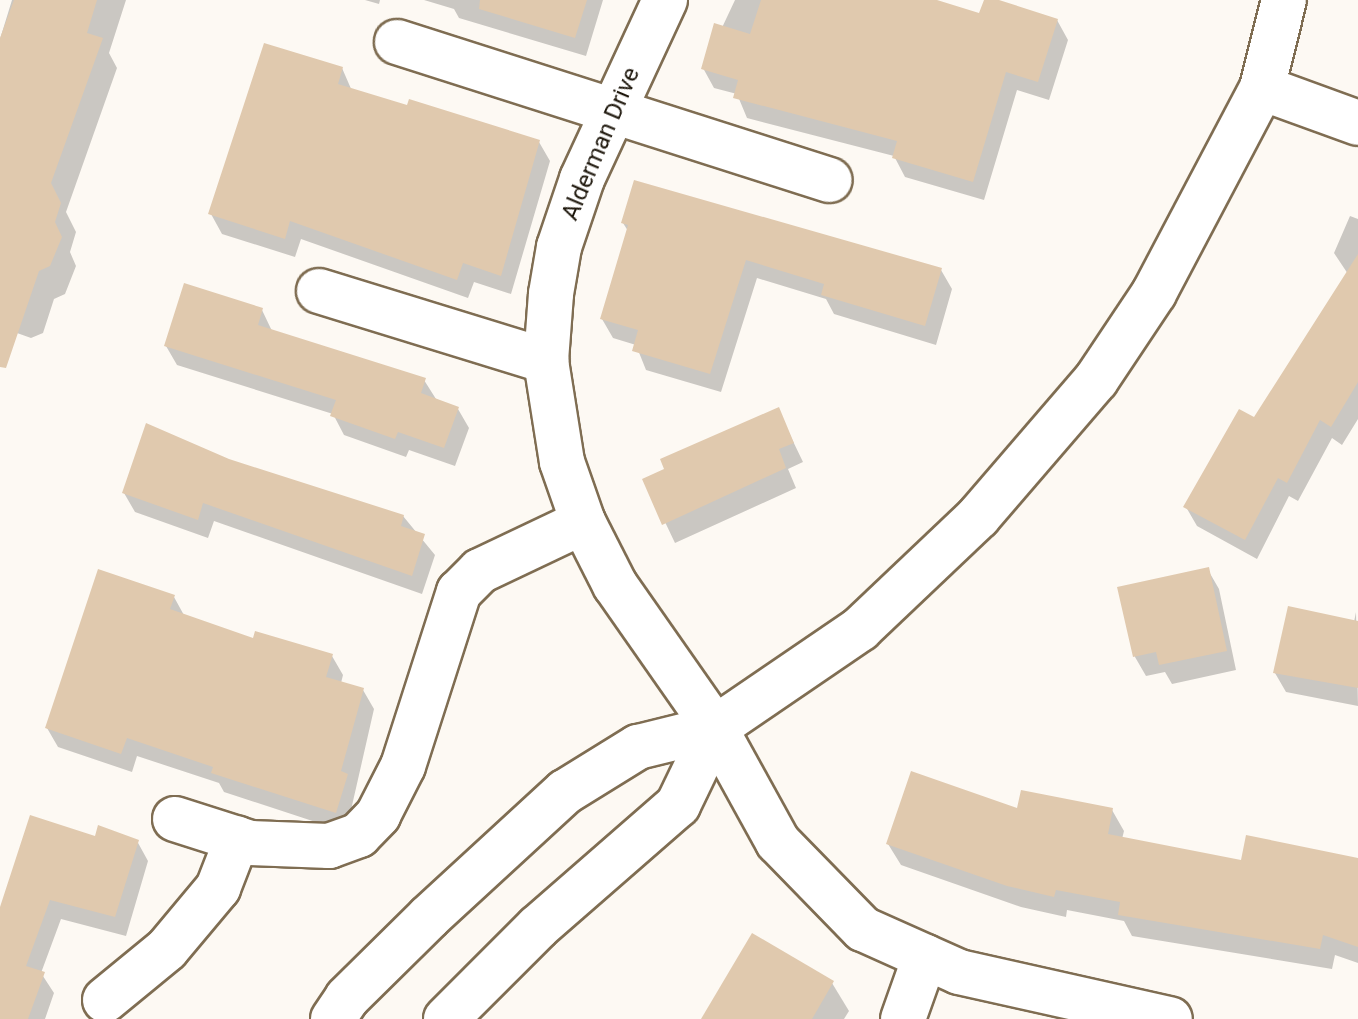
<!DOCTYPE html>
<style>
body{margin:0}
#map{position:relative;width:1358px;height:1019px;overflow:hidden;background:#fdf9f3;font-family:Roboto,sans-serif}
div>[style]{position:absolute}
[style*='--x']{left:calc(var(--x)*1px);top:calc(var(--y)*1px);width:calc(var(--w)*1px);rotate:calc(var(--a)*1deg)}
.shadow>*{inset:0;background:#0003}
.building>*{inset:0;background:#e0c9ae}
.roads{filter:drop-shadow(2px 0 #7f6d52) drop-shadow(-2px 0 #7f6d52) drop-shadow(0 2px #7f6d52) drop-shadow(0 -2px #7f6d52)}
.minor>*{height:44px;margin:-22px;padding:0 22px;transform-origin:22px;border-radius:22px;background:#fff}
span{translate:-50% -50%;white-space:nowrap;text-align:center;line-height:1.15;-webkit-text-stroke:6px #fff;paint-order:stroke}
.street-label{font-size:24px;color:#1d160b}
</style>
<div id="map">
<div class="shadow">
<div style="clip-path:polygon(12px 0,126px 0,109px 53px,117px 68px,66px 212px,76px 232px,70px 252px,76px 266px,65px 294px,54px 299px,43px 333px,31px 338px,3px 328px,0 335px,0 39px)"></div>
<div style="clip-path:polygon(365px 0,380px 0,379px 4px)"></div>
<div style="clip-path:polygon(424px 0,603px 0,586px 56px,459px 18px,454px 9px)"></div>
<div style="clip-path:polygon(735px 0,933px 0,981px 16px,986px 0,992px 0,1057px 20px,1068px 40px,1049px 100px,1017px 90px,984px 200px,905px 177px,894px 156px,747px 118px,737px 94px,714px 88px,703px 68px)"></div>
<div style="clip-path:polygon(342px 68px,352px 91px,539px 142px,550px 161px,511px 294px,474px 282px,468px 298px,301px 239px,295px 257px,222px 234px,211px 214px)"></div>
<div style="clip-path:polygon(1350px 216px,1358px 219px,1358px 419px,1342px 445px,1332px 438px,1298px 501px,1289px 496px,1257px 559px,1197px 526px,1186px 507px,1255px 420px,1348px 274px,1334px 253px)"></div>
<div style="clip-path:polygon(623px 223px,941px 270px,952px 289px,936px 345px,834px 314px,826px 299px,757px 278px,721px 392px,646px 370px,636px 345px,613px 338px,602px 319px,628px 231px)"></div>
<div style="clip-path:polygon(262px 310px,272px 331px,424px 380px,436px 399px,458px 409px,469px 428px,455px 466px,409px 450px,406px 457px,344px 435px,333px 414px,177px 365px,166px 346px)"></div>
<div style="clip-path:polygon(778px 410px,803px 462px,788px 469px,796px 488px,675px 543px,645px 480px)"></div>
<div style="clip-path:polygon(228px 461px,403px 516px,435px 555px,422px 594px,214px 521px,208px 538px,135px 512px,124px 493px)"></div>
<div style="clip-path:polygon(1208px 570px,1219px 589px,1236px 670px,1172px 684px,1165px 672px,1146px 676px,1135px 657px,1119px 589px)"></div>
<div style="clip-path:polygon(174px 597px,185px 617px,254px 641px,332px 656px,343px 675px,341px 683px,363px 690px,374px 709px,346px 832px,224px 792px,219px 783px,137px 756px,132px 772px,58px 747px,47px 728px)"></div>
<div style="clip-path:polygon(1356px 612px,1358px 706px,1286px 692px,1275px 673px,1354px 622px)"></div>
<div style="clip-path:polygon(1112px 810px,1124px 831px,1122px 839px,1242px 863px,1358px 867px,1358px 963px,1335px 955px,1332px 969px,1132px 936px,1124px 921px,1067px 910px,1066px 917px,1021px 907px,901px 865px,888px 844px,1019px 811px)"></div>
<div style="clip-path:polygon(97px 839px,137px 841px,148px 861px,126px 936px,61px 919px,41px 973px,54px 993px,45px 1019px,0 1019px,0 914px)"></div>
<div style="clip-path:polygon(832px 983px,849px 1011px,844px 1019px,704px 1019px)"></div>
</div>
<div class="building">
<div style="clip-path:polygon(14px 0,97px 0,87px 33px,103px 38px,51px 183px,61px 203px,55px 222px,62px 237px,50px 266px,39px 271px,6px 368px,0 367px,0 38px)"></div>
<div style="clip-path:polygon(480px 0,587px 0,575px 38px,479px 9px)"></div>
<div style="clip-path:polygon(761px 0,937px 0,979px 13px,984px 0,999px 0,1058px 19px,1038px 82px,1006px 72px,973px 182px,892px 158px,897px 141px,733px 98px,738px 80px,701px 69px,714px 23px,750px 34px)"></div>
<div style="clip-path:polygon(264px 43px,343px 67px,338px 84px,407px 105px,409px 99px,540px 140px,501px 276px,463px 263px,457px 280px,290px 221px,285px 239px,208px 214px)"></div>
<div style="clip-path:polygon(634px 180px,942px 268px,925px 326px,821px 295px,824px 284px,746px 260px,710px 374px,632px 351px,638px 330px,600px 319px,628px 225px,621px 223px)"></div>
<div style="clip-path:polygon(1358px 254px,1358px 382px,1331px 427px,1320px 420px,1287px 483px,1278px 478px,1245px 540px,1183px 507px,1239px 409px,1254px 417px)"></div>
<div style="clip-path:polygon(184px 283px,263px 308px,258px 325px,426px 378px,421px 393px,459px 407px,444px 448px,398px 432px,395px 439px,330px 416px,336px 400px,164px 346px)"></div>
<div style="clip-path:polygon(779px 407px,794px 443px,779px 449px,786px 468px,662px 525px,642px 479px,664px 469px,660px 459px)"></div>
<div style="clip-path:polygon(146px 423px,229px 459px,404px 515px,401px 526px,425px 534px,412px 576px,203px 503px,198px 520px,122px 493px)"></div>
<div style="clip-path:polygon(1209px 567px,1227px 651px,1159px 665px,1156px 652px,1133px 657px,1117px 587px)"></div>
<div style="clip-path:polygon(98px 569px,175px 595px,170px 609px,253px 638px,255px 631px,333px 654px,326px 677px,364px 688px,341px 771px,348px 774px,336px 813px,211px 773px,213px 767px,127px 738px,121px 754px,45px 728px)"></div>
<div style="clip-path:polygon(1288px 606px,1358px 621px,1358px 688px,1273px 673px)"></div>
<div style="clip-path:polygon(911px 771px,1017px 808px,1021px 790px,1113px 808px,1108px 834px,1241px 860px,1246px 835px,1358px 858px,1358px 947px,1323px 935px,1320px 949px,1118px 915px,1120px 902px,1056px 890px,1054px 897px,1007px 886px,886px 844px)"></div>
<div style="clip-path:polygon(30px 815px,95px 836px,98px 825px,139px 840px,115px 917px,50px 900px,26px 966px,45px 972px,28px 1019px,0 1019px,0 907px)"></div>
<div style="clip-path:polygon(752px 933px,834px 981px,812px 1019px,701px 1019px)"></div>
</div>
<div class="roads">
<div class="minor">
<div style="--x:665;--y:0;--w:197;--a:114.9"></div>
<div style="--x:582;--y:179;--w:72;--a:108.7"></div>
<div style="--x:559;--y:247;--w:48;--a:99.7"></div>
<div style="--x:551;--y:294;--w:67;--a:94.3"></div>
<div style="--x:546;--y:361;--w:102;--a:81"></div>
<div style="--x:562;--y:462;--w:64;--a:70.7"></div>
<div style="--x:583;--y:522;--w:71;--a:63.1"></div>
<div style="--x:615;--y:585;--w:174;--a:55"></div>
<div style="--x:715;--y:728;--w:130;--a:61.1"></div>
<div style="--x:778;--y:842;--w:122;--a:45.7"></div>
<div style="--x:863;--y:929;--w:105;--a:24.1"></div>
<div style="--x:959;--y:972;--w:216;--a:12.6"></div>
<div style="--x:397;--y:42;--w:454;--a:17.7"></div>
<div style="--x:1262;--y:88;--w:102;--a:20"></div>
<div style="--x:319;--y:291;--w:238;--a:17.1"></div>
<div style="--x:175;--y:819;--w:79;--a:17.7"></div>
<div style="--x:250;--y:843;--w:79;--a:2.2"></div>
<div style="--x:329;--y:846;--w:32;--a:-20"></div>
<div style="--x:359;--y:835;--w:28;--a:-46"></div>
<div style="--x:378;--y:815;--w:55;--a:-63"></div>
<div style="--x:403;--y:766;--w:183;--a:-72.2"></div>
<div style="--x:459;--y:592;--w:30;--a:-45"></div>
<div style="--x:480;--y:571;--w:114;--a:-25.4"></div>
<div style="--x:105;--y:1000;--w:80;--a:-39.4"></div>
<div style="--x:167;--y:949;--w:80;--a:-50.1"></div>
<div style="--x:218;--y:888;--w:53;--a:-68.8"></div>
<div style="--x:333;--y:1019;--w:25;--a:-56"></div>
<div style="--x:347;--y:998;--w:115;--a:-44.6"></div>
<div style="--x:429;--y:917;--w:185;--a:-42.6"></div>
<div style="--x:565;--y:792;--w:86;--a:-31.7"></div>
<div style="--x:638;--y:747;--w:79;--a:-13.9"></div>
<div style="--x:715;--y:728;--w:176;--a:-34.3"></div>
<div style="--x:860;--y:629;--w:163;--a:-43.5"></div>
<div style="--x:978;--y:517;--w:181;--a:-49.3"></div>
<div style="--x:1096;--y:380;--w:105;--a:-56.3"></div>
<div style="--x:1154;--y:293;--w:232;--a:-62.2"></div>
<div style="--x:1262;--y:88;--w:91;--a:-76"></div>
<div style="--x:446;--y:1019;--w:130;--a:-45"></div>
<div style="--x:538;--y:927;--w:186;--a:-41.1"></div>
<div style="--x:678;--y:805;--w:85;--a:-64.3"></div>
<div style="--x:903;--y:1019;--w:66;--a:-70.5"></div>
</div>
</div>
<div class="street-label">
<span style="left:601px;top:144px;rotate:-67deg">Alderman Drive</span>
</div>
</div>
